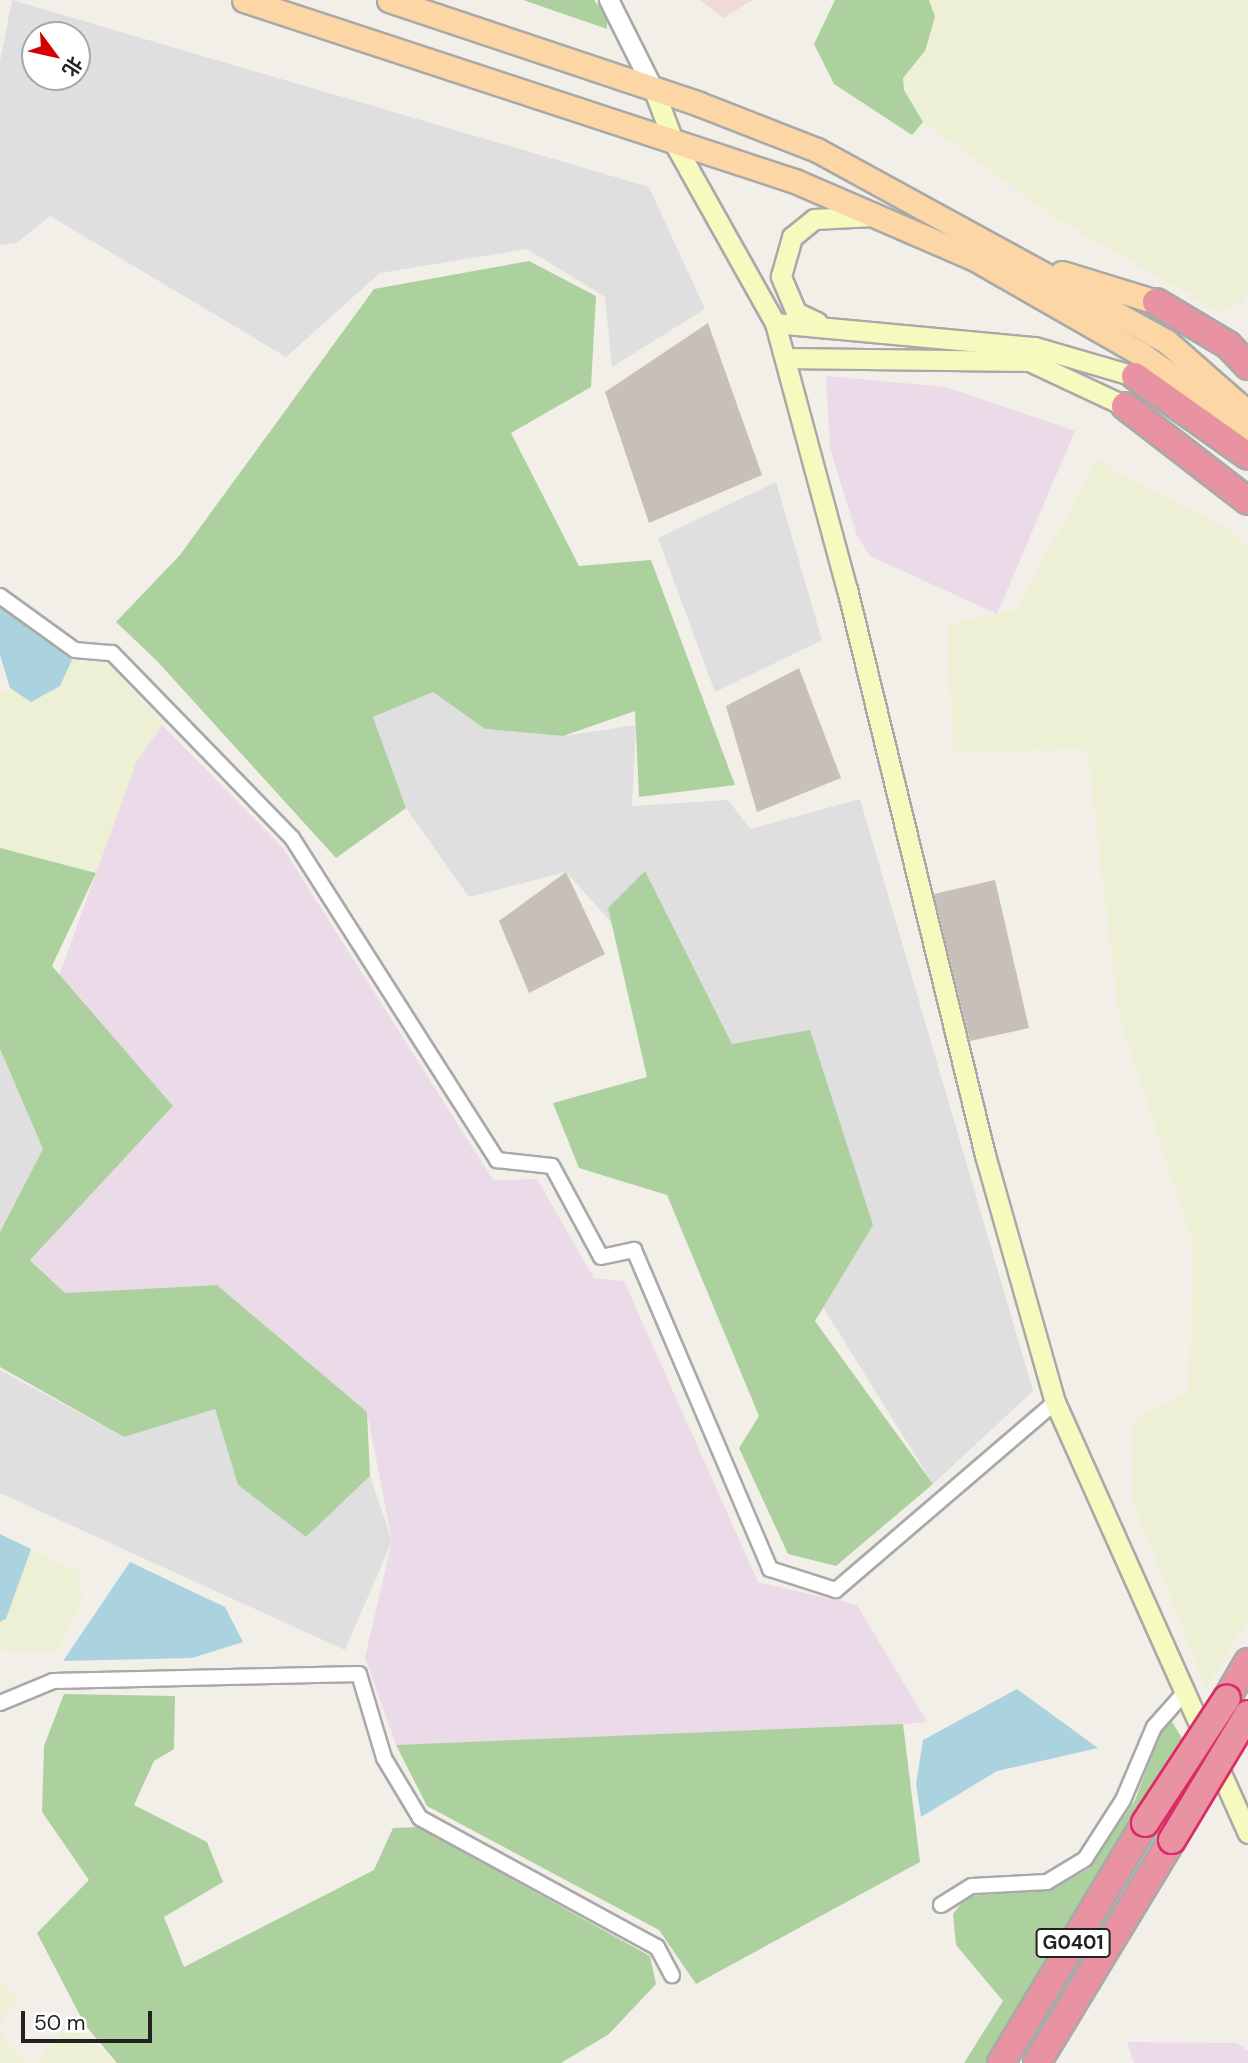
<!DOCTYPE html>
<meta charset="utf-8">
<style>
body{margin:0}
#map{position:relative;width:1248px;height:2063px;overflow:hidden;background:#f2efe9;font-family:"DM Sans","Noto Sans SC",sans-serif}
div>[style]{position:absolute}
[style*='--x']{left:calc(var(--x)*1px);top:calc(var(--y)*1px);width:calc(var(--w)*1px);rotate:calc(var(--a)*1deg)}
.residential>*{inset:0;background:#e0dfdf}
.commercial>*{inset:0;background:#f2dad9}
.industrial>*{inset:0;background:#ebdbe8}
.farmland>*{inset:0;background:#eef0d5}
.forest>*{inset:0;background:#add19e}
.water>*{inset:0;background:#aad3df}
.building>*{inset:0;background:#c7bfb8}
.roads{filter:drop-shadow(2px 0 #a9a9a9) drop-shadow(-2px 0 #a9a9a9) drop-shadow(0 2px #a9a9a9) drop-shadow(0 -2px #a9a9a9)}
.minor>*{height:14px;margin:-7px;padding:0 7px;transform-origin:7px;border-radius:7px;background:#fff}
.tertiary>*{height:18px;margin:-9px;padding:0 9px;transform-origin:9px;border-radius:9px;background:#fff}
.secondary>*{height:19px;margin:-9.5px;padding:0 9.5px;transform-origin:9.5px;border-radius:9.5px;background:#f7fabf}
.primary>*{height:23px;margin:-11.5px;padding:0 11.5px;transform-origin:11.5px;border-radius:11.5px;background:#fcd6a4}
.motorway>*{height:26px;margin:-13px;padding:0 13px;transform-origin:13px;border-radius:13px;background:#e892a2}
.bridges{filter:drop-shadow(2px 0 #dc2a67) drop-shadow(-2px 0 #dc2a67) drop-shadow(0 2px #dc2a67) drop-shadow(0 -2px #dc2a67)}
.motorway-bridge>*{height:26px;margin:-13px;padding:0 13px;transform-origin:13px;border-radius:13px;background:#e892a2}
span{translate:-50% -50%;white-space:nowrap;text-align:center;line-height:1.15;-webkit-text-stroke:5px #fff;paint-order:stroke}
.shield-label span{padding:2px 5px;background:#fff;border:2px solid;border-radius:5px;-webkit-text-stroke-width:0}
.shield-label{font-size:19px;color:#222;font-weight:700}
.north{position:absolute;left:21px;top:21px;width:70px;height:70px;box-sizing:border-box;background:#fff;border:2px solid #a7a7a7;border-radius:50%;rotate:123deg;font-size:19px;font-weight:700;line-height:28px;text-align:center;color:#222}
.north::after{content:'';display:block;margin:auto;width:24px;height:32px;background:#d40000;clip-path:polygon(50% 0,100% 100%,50% 72%,0 100%)}
.scale{position:absolute;left:21px;top:2011px;width:131px;height:32px;box-sizing:border-box;border:4px solid #222;border-top:0;padding-left:9px;font-size:21px;line-height:24px;white-space:nowrap;color:#222;-webkit-text-stroke:5px #fff;paint-order:stroke}
</style>
<div id="map">
<div class="residential">
<div style="clip-path:polygon(evenodd,12px 0,649px 187px,705px 309px,612px 367px,605px 297px,527px 249px,380px 273px,286px 357px,50px 216px,17px 243px,0 245px,0 62px,12px 0,35px 35px,77px 35px,77px 77px,35px 77px,35px 35px)"></div>
<div style="clip-path:polygon(776px 482px,822px 640px,715px 692px,658px 538px)"></div>
<div style="clip-path:polygon(433px 692px,485px 729px,563px 736px,636px 725px,632px 806px,728px 800px,750px 829px,860px 799px,1033px 1391px,933px 1484px,823px 1307px,873px 1224px,732px 1044px,645px 872px,612px 923px,566px 872px,469px 897px,406px 808px,373px 717px)"></div>
<div style="clip-path:polygon(0 1049px,43px 1149px,0 1232px)"></div>
<div style="clip-path:polygon(0 1370px,124px 1437px,215px 1408px,238px 1485px,306px 1537px,370px 1476px,392px 1541px,345px 1650px,0 1493px)"></div>
</div>
<div class="commercial">
<div style="clip-path:polygon(700px 0,753px 0,723px 18px)"></div>
</div>
<div class="industrial">
<div style="clip-path:polygon(826px 376px,946px 387px,1075px 431px,997px 614px,870px 556px,857px 536px,830px 448px)"></div>
<div style="clip-path:polygon(162px 725px,283px 848px,493px 1180px,537px 1179px,594px 1278px,624px 1281px,758px 1582px,857px 1605px,927px 1722px,819px 1732px,396px 1745px,365px 1657px,392px 1541px,367px 1412px,217px 1285px,65px 1293px,30px 1259px,173px 1106px,59px 976px,136px 762px)"></div>
<div style="clip-path:polygon(1127px 2042px,1237px 2043px,1248px 2051px,1248px 2063px,1134px 2063px)"></div>
</div>
<div class="farmland">
<div style="clip-path:polygon(929px 0,1248px 0,1248px 291px,1242px 301px,1220px 312px,1057px 219px,923px 122px,904px 90px,903px 78px,925px 50px,935px 17px)"></div>
<div style="clip-path:polygon(1097px 460px,1229px 530px,1248px 548px,1248px 1620px,1206px 1688px,1132px 1500px,1134px 1419px,1189px 1390px,1193px 1244px,1119px 1018px,1087px 750px,953px 751px,947px 624px,1016px 610px)"></div>
<div style="clip-path:polygon(72px 660px,110px 664px,162px 725px,136px 762px,96px 873px,0 848px,0 691px,10px 688px,31px 701px,60px 686px)"></div>
<div style="clip-path:polygon(31px 1549px,78px 1572px,83px 1602px,58px 1651px,0 1650px,0 1622px,6px 1619px)"></div>
<div style="clip-path:polygon(0 1981px,20px 1997px,0 2023px)"></div>
<div style="clip-path:polygon(68px 2024px,90px 2039px,115px 2063px,37px 2063px)"></div>
<div style="clip-path:polygon(0 2033px,27px 2063px,0 2063px)"></div>
</div>
<div class="forest">
<div style="clip-path:polygon(523px 0,594px 0,607px 16px,607px 29px)"></div>
<div style="clip-path:polygon(835px 0,929px 0,935px 17px,925px 51px,903px 78px,904px 90px,923px 122px,912px 135px,834px 84px,814px 44px)"></div>
<div style="clip-path:polygon(529px 261px,596px 296px,591px 387px,511px 433px,579px 566px,651px 560px,735px 785px,639px 797px,635px 711px,563px 736px,485px 729px,433px 692px,373px 717px,406px 808px,336px 858px,157px 661px,116px 622px,180px 555px,374px 289px)"></div>
<div style="clip-path:polygon(0 848px,96px 873px,52px 966px,173px 1106px,30px 1260px,65px 1293px,217px 1285px,367px 1412px,370px 1476px,306px 1537px,238px 1485px,215px 1409px,124px 1437px,0 1367px,0 1232px,43px 1149px,0 1049px)"></div>
<div style="clip-path:polygon(645px 871px,732px 1044px,810px 1030px,873px 1225px,815px 1321px,933px 1484px,836px 1566px,788px 1554px,739px 1448px,759px 1416px,667px 1195px,579px 1168px,553px 1103px,647px 1077px,608px 908px)"></div>
<div style="clip-path:polygon(64px 1694px,175px 1696px,174px 1749px,154px 1761px,134px 1805px,207px 1842px,223px 1882px,164px 1917px,184px 1967px,374px 1870px,393px 1828px,418px 1827px,650px 1956px,656px 1984px,609px 2034px,561px 2063px,117px 2063px,85px 2025px,37px 1933px,89px 1880px,42px 1812px,44px 1746px)"></div>
<div style="clip-path:polygon(1167px 1714px,1184px 1741px,991px 2063px,964px 2063px,1003px 2001px,956px 1945px,953px 1914px,967px 1896px,1049px 1890px,1090px 1868px,1135px 1800px)"></div>
<div style="clip-path:polygon(903px 1724px,920px 1862px,696px 1984px,659px 1930px,427px 1806px,396px 1745px)"></div>
</div>
<div class="water">
<div style="clip-path:polygon(0 607px,72px 660px,60px 686px,31px 702px,10px 688px,0 655px)"></div>
<div style="clip-path:polygon(0 1534px,31px 1549px,6px 1619px,0 1622px)"></div>
<div style="clip-path:polygon(130px 1562px,225px 1607px,243px 1642px,192px 1658px,63px 1661px)"></div>
<div style="clip-path:polygon(1017px 1689px,1098px 1748px,997px 1771px,921px 1817px,916px 1784px,923px 1740px)"></div>
</div>
<div class="building">
<div style="clip-path:polygon(708px 323px,762px 475px,649px 523px,605px 392px)"></div>
<div style="clip-path:polygon(799px 668px,841px 778px,757px 812px,726px 706px)"></div>
<div style="clip-path:polygon(566px 872px,605px 954px,529px 993px,499px 921px)"></div>
<div style="clip-path:polygon(995px 880px,1029px 1028px,970px 1041px,934px 894px)"></div>
</div>
<div class="roads">
<div class="minor">
<div style="--x:0;--y:596;--w:92;--a:35.8"></div>
<div style="--x:75;--y:650;--w:37;--a:5"></div>
<div style="--x:112;--y:653;--w:258;--a:45.8"></div>
<div style="--x:292;--y:838;--w:382;--a:57.5"></div>
<div style="--x:497;--y:1160;--w:55;--a:6.2"></div>
<div style="--x:552;--y:1166;--w:103;--a:61.7"></div>
<div style="--x:601;--y:1257;--w:34;--a:-12"></div>
<div style="--x:634;--y:1250;--w:347;--a:66.9"></div>
<div style="--x:770;--y:1569;--w:69;--a:17.7"></div>
<div style="--x:836;--y:1590;--w:289;--a:-40.6"></div>
<div style="--x:0;--y:1703;--w:57;--a:-22.5"></div>
<div style="--x:53;--y:1681;--w:306;--a:-1.3"></div>
<div style="--x:359;--y:1674;--w:88;--a:73.4"></div>
<div style="--x:384;--y:1758;--w:70;--a:59"></div>
<div style="--x:420;--y:1818;--w:270;--a:28.6"></div>
<div style="--x:657;--y:1947;--w:32;--a:62"></div>
<div style="--x:941;--y:1905;--w:36;--a:-32"></div>
<div style="--x:972;--y:1886;--w:75;--a:-3.1"></div>
<div style="--x:1047;--y:1882;--w:44;--a:-31.2"></div>
<div style="--x:1085;--y:1859;--w:70;--a:-57.2"></div>
<div style="--x:1123;--y:1800;--w:79;--a:-67"></div>
<div style="--x:1154;--y:1727;--w:47;--a:-48.5"></div>
</div>
<div class="tertiary">
<div style="--x:609;--y:0;--w:98;--a:63.4"></div>
</div>
<div class="secondary">
<div style="--x:653;--y:88;--w:59;--a:69.1"></div>
<div style="--x:674;--y:143;--w:206;--a:60.7"></div>
<div style="--x:775;--y:323;--w:276;--a:74.9"></div>
<div style="--x:847;--y:589;--w:583;--a:76.3"></div>
<div style="--x:985;--y:1155;--w:257;--a:74.2"></div>
<div style="--x:1055;--y:1402;--w:472;--a:65.9"></div>
<div style="--x:817;--y:322;--w:23;--a:-155"></div>
<div style="--x:796;--y:312;--w:39;--a:-113"></div>
<div style="--x:781;--y:276;--w:41;--a:-74.2"></div>
<div style="--x:792;--y:237;--w:28;--a:-39"></div>
<div style="--x:814;--y:219;--w:59;--a:-2.9"></div>
<div style="--x:775;--y:323;--w:261;--a:5.3"></div>
<div style="--x:1035;--y:347;--w:104;--a:16.2"></div>
<div style="--x:785;--y:358;--w:244;--a:0.7"></div>
<div style="--x:1029;--y:361;--w:106;--a:25.1"></div>
</div>
<div class="primary">
<div style="--x:244;--y:0;--w:580;--a:18.19"></div>
<div style="--x:795;--y:181;--w:196;--a:23.4"></div>
<div style="--x:975;--y:259;--w:191;--a:29.8"></div>
<div style="--x:1141;--y:354;--w:131;--a:35.4"></div>
<div style="--x:389;--y:0;--w:327;--a:18.5"></div>
<div style="--x:699;--y:104;--w:127;--a:21.3"></div>
<div style="--x:817;--y:150;--w:398;--a:28.7"></div>
<div style="--x:1166;--y:341;--w:109;--a:41.3"></div>
<div style="--x:1062;--y:273;--w:98;--a:17.1"></div>
</div>
<div class="motorway">
<div style="--x:1156;--y:302;--w:84;--a:30.8"></div>
<div style="--x:1228;--y:345;--w:29;--a:46"></div>
<div style="--x:1135;--y:376;--w:138;--a:35.3"></div>
<div style="--x:1125;--y:406;--w:155;--a:37.7"></div>
<div style="--x:1227;--y:1698;--w:42;--a:-59.7"></div>
<div style="--x:1001;--y:2063;--w:280;--a:-59"></div>
<div style="--x:1037;--y:2063;--w:261;--a:-58.8"></div>
</div>
</div>
<div class="bridges">
<div class="motorway-bridge">
<div style="--x:1145;--y:1823;--w:149;--a:-56.7"></div>
<div style="--x:1172;--y:1840;--w:147;--a:-58.9"></div>
</div>
</div>
<div class="shield-label">
<span style="left:1073px;top:1943px">G0401</span>
</div>
<div class="north">北</div>
<div class="scale">50 m</div>
</div>
